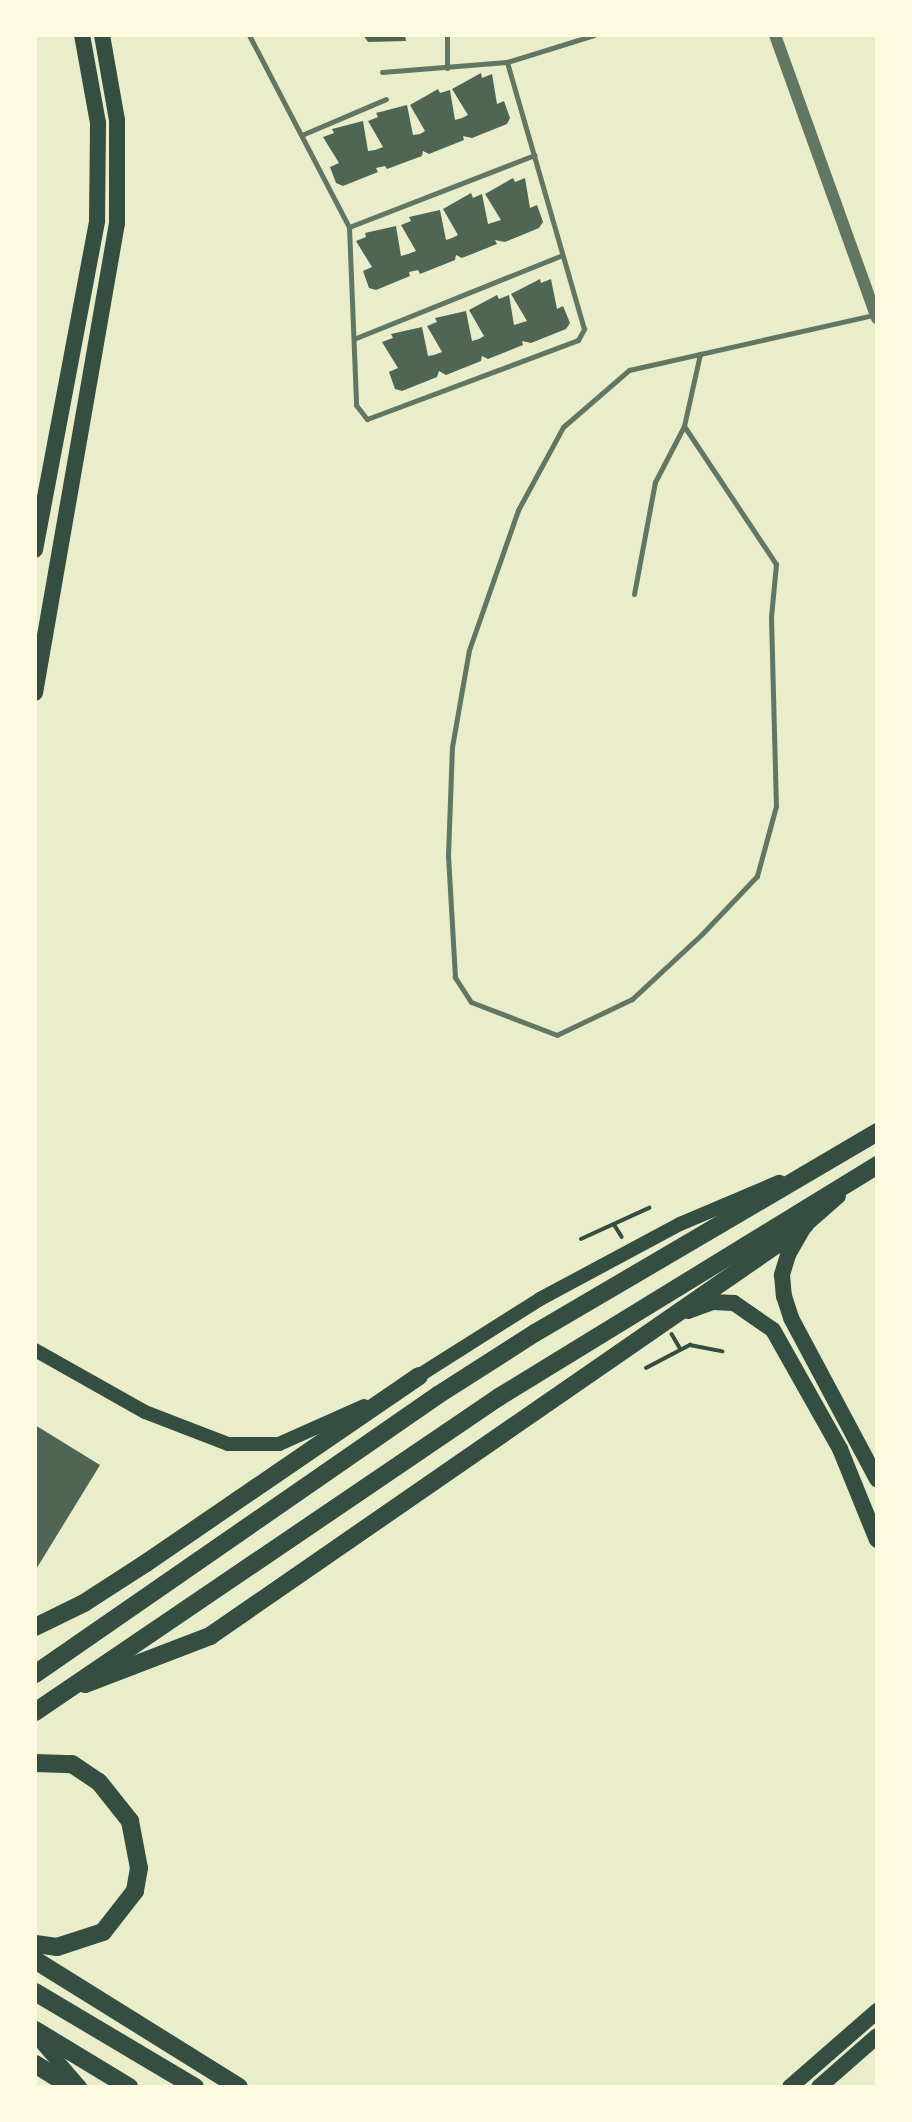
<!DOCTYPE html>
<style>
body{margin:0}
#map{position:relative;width:912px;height:2122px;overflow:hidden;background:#e9edc9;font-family:Rubik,sans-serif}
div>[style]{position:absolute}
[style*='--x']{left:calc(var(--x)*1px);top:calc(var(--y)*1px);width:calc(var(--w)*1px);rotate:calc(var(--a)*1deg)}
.building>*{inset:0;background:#4f6655}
.path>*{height:3.5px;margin:-1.75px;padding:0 1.75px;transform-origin:1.75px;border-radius:1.75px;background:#344e41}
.service>*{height:5px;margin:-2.5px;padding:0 2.5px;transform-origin:2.5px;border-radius:2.5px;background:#617663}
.tertiary>*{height:12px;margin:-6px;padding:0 6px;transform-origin:6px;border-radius:6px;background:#617663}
.secondary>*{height:14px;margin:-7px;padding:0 7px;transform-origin:7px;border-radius:7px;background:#344e41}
.primary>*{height:16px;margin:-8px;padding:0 8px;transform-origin:8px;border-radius:8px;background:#344e41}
.trunk>*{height:18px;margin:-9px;padding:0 9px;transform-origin:9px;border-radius:9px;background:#344e41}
span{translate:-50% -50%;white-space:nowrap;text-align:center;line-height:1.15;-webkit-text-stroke:5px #fefae0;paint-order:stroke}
.frame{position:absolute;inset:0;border:37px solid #fefae0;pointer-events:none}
</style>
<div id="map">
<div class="building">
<div style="clip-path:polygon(363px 35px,405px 35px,406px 41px,368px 42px)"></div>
<div style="clip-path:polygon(481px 73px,482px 78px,492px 74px,497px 104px,504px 101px,510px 118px,507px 124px,472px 138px,463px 136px,464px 140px,429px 154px,423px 151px,422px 156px,387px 169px,385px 166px,376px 168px,378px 172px,343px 186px,336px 183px,330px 167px,339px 163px,323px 137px,334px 133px,332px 129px,363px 121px,368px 151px,375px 150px,383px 147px,368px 121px,378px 117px,376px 113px,407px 105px,413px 135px,420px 134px,425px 131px,410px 105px,438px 89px,440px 93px,450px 90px,455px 120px,462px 118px,468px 115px,452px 89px)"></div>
<div style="clip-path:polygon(513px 178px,515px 182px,525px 178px,530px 208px,537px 205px,543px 222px,539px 228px,505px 242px,495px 240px,497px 244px,462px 258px,456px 255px,455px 260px,420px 274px,418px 270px,409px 272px,410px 276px,376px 290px,369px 288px,363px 271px,372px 267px,356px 241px,366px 237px,365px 233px,396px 226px,401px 256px,408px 254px,416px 251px,401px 225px,411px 221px,409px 217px,440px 210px,446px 240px,452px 238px,458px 235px,443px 209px,471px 193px,473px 198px,482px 194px,488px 224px,501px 220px,485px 194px)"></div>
<div style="clip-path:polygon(540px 279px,541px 283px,551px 279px,557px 309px,563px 306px,570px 323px,566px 329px,531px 343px,522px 341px,523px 345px,488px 359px,482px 356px,481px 361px,446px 375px,439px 371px,437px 377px,402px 391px,395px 389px,389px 372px,398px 368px,382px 342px,393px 338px,391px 334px,422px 327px,428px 356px,434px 355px,442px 352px,427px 326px,437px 322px,435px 318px,466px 311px,472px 341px,479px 339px,484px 336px,469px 310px,497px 295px,499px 299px,509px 295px,514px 325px,527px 321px,511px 294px)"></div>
<div style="clip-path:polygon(35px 1425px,100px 1465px,35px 1571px)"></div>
</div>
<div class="path">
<div style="--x:614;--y:1224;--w:15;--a:58"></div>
<div style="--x:581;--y:1239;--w:75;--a:-24.5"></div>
<div style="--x:672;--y:1334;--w:16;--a:60"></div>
<div style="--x:646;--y:1368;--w:50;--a:-27.6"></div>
<div style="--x:690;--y:1345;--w:33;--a:11"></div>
</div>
<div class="service">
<div style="--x:249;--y:35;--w:216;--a:62.5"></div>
<div style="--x:349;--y:227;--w:178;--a:87.7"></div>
<div style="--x:356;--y:405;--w:18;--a:52"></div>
<div style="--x:367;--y:419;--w:225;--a:-20.5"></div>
<div style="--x:578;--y:340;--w:13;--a:-61"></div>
<div style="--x:584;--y:329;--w:278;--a:-106.1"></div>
<div style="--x:447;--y:35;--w:33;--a:90"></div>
<div style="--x:382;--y:72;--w:125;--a:-4.6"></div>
<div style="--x:507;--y:62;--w:91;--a:-17.2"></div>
<div style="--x:304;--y:134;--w:89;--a:-23.1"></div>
<div style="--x:349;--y:227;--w:199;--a:-21.2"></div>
<div style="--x:356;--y:338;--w:222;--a:-21.9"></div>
<div style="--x:684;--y:426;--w:166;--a:56.3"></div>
<div style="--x:776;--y:564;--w:53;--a:95.4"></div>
<div style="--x:771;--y:617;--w:189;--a:88.5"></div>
<div style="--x:776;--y:806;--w:73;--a:105.2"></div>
<div style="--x:757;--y:876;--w:80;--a:133.5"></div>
<div style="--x:702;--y:934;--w:96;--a:137.1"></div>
<div style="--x:632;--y:999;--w:83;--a:154.4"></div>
<div style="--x:557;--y:1035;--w:92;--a:-159"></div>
<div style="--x:471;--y:1002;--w:30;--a:-123"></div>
<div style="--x:455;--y:977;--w:122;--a:-93.3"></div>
<div style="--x:448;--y:855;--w:108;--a:-87.9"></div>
<div style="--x:452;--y:747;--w:98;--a:-80.1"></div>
<div style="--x:469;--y:650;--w:148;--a:-70.7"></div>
<div style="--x:518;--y:510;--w:94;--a:-61.5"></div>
<div style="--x:563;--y:427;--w:87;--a:-40.8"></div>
<div style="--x:629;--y:370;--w:251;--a:-12.7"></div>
<div style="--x:634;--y:594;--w:114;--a:-79.4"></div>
<div style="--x:655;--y:482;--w:63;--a:-62.6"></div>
<div style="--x:684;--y:426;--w:74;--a:-77.5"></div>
</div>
<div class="tertiary">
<div style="--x:775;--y:35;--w:301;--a:70.2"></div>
</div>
<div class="secondary">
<div style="--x:35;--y:1350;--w:126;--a:29.4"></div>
<div style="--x:145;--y:1412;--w:89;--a:21.1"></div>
<div style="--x:228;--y:1444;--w:51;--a:0"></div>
<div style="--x:279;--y:1444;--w:93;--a:-24.1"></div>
<div style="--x:412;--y:1380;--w:151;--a:-32.3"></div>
<div style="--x:540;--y:1299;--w:159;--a:-28.2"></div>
<div style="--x:680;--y:1224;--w:108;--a:-23"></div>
<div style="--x:35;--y:2035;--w:69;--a:49.1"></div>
</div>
<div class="primary">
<div style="--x:35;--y:550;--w:335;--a:-79.3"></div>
<div style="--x:97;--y:221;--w:98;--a:-89.4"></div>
<div style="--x:98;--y:123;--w:89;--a:-100.3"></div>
<div style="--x:35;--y:693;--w:477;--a:-80.1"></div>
<div style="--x:117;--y:223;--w:103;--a:-90"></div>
<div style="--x:117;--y:120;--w:86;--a:-100"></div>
<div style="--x:838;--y:1196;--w:44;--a:138.7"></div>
<div style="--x:805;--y:1225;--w:34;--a:120"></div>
<div style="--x:788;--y:1255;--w:21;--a:107"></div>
<div style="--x:782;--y:1275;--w:21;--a:85"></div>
<div style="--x:784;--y:1296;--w:23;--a:72"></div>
<div style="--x:791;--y:1318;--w:183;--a:61.9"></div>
<div style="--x:688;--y:1311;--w:27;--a:-20"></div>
<div style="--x:713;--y:1302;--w:21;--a:3"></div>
<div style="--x:734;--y:1303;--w:47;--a:34.7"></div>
<div style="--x:773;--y:1330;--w:137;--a:60.6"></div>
<div style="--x:840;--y:1449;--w:98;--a:67.9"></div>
<div style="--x:790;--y:2087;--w:116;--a:-41.1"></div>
<div style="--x:819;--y:2087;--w:77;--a:-41.3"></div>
</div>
<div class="trunk">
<div style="--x:35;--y:1627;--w:55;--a:-26.1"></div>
<div style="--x:84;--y:1603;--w:74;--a:-32.8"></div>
<div style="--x:146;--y:1563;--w:331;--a:-34.4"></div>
<div style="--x:35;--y:1674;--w:490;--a:-34.7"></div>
<div style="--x:438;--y:1395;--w:115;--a:-32.6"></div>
<div style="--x:535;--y:1333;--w:397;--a:-30.4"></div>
<div style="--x:85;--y:1684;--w:134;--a:-21"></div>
<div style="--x:210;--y:1636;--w:723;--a:-34.64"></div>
<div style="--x:35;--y:1712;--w:561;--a:-34.17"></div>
<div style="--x:499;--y:1397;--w:444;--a:-31.5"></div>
<div style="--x:35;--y:1763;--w:37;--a:2"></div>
<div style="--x:72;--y:1764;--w:32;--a:34"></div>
<div style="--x:99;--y:1782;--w:50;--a:51.5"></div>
<div style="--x:130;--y:1821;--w:48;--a:79.2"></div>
<div style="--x:139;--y:1868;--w:23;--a:100"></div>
<div style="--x:135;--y:1891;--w:52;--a:128"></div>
<div style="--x:103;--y:1932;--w:48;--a:161.9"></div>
<div style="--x:57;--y:1947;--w:22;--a:-172"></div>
<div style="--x:35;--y:1960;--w:240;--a:31.9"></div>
<div style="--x:35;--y:1992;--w:186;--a:30.7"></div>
<div style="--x:35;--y:2030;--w:110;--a:31.2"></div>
<div style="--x:35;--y:2064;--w:44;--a:31.9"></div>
</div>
<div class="frame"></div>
</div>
